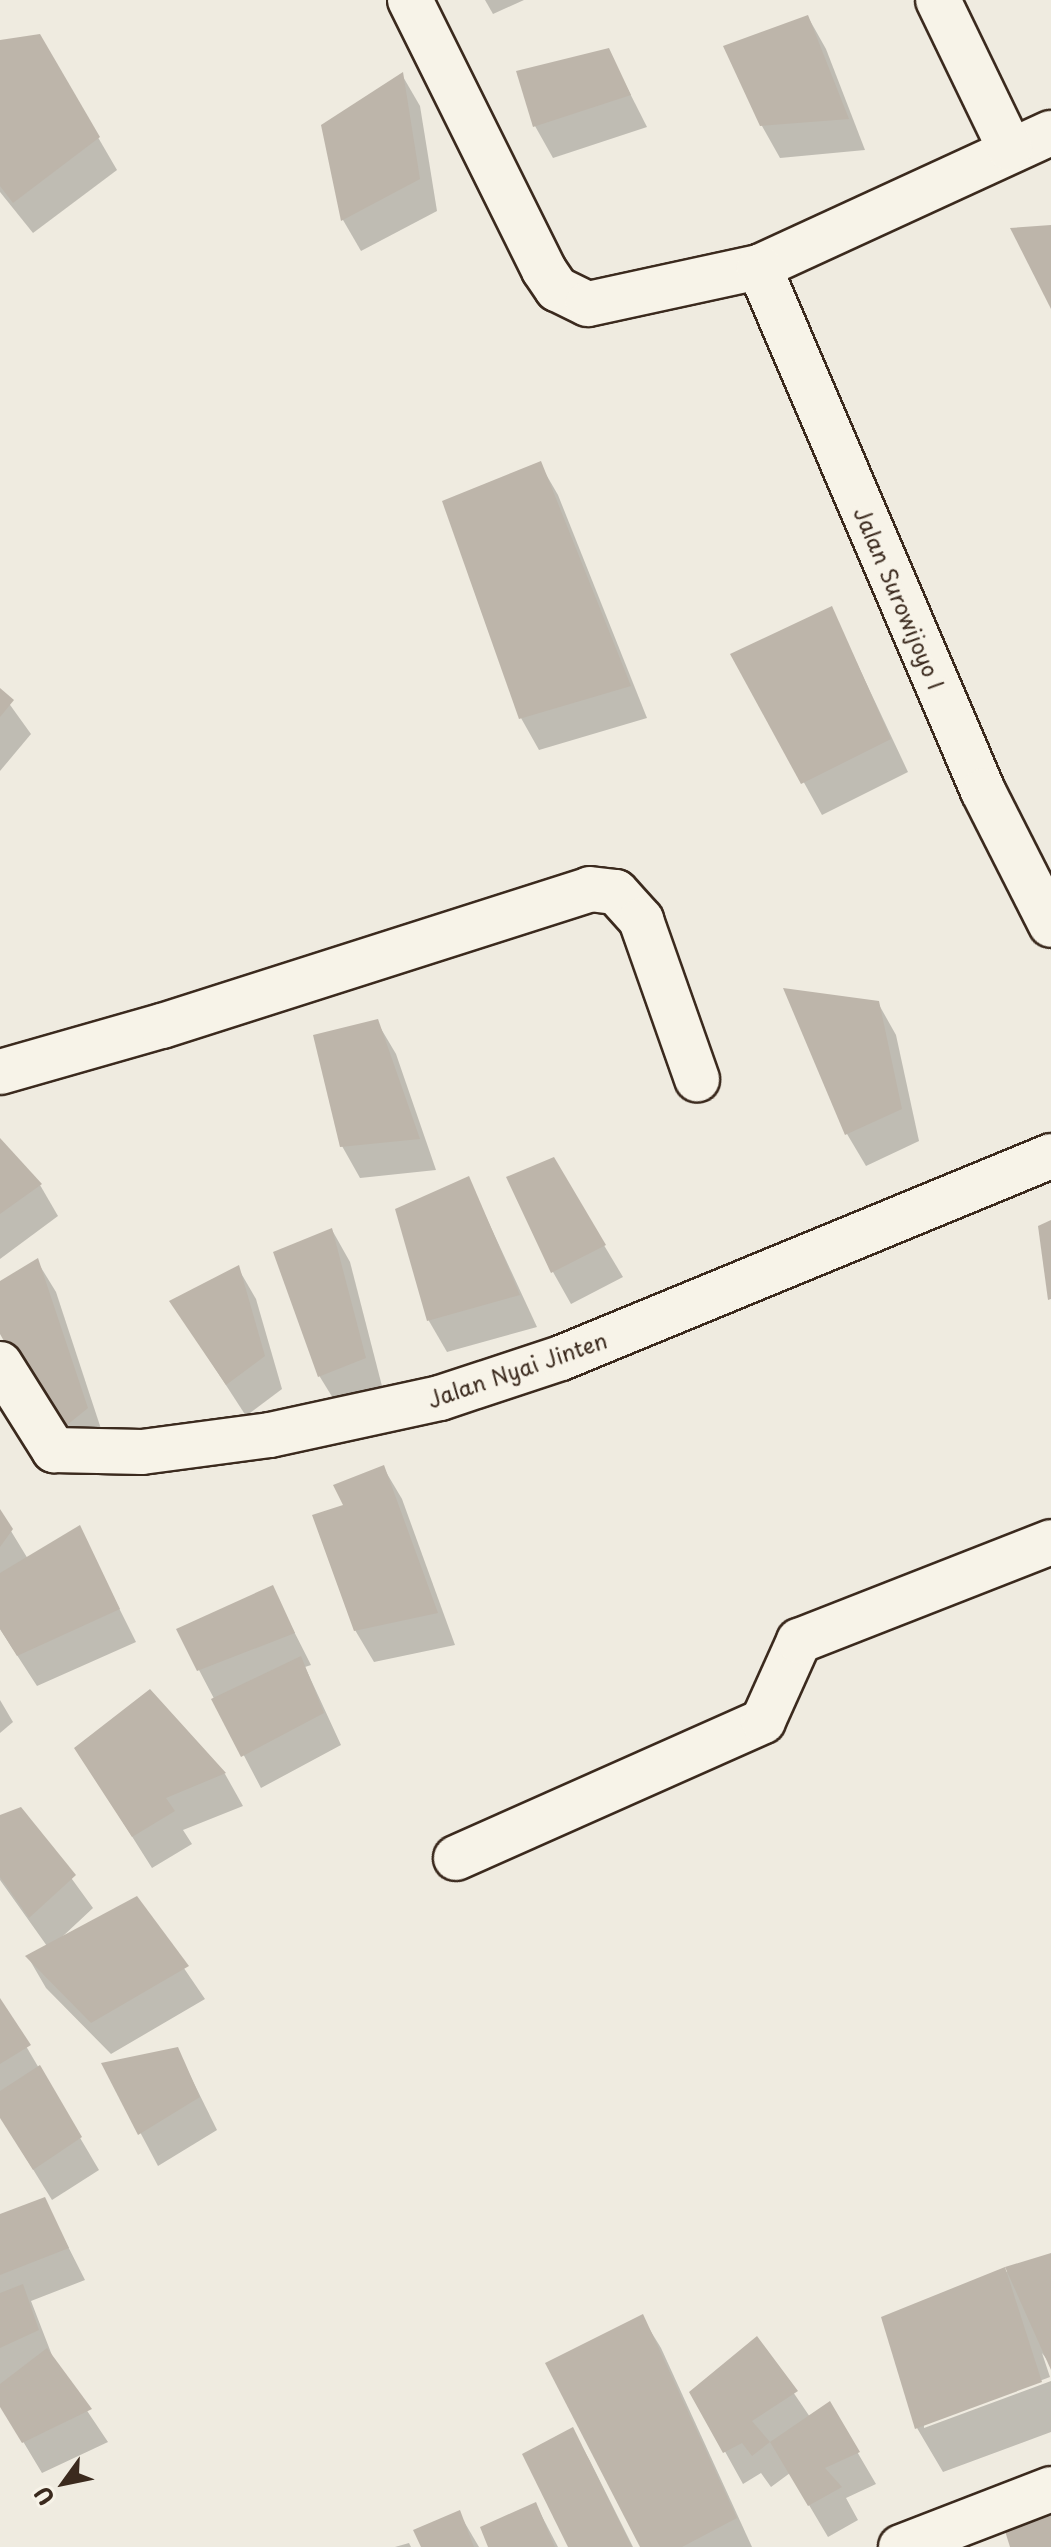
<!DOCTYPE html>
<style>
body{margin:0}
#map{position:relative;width:1051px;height:2547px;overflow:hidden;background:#efebe0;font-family:"Playpen Sans",sans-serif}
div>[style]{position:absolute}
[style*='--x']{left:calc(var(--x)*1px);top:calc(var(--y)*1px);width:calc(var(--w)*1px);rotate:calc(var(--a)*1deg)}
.shadow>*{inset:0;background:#0003}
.building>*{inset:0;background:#bdb5aa}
.roads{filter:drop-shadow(2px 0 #3b2a1e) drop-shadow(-2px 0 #3b2a1e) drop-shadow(0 2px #3b2a1e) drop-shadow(0 -2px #3b2a1e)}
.minor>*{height:44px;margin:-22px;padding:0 22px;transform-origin:22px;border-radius:22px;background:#f7f3e8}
span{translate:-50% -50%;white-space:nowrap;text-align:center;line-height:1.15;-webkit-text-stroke:8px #f7f3e8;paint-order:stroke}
.street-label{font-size:22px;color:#3b2a1e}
.north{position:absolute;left:24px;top:2443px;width:80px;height:80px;-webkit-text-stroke:6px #f7f3e8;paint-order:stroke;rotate:237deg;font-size:22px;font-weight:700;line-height:32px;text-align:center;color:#3b2a1e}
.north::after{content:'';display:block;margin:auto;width:28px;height:36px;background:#3b2a1e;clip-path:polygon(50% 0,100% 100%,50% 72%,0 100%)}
</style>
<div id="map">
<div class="shadow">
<div style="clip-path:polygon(485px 0,524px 0,493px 14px)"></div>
<div style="clip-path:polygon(808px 17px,826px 49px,865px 150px,780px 158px,762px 126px)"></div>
<div style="clip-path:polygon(39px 36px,117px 170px,33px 233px,0 192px,0 42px)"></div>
<div style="clip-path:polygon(608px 50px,647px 127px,553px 158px,535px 126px)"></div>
<div style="clip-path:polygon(402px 75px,420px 106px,437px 211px,361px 251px,343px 220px,323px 126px)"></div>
<div style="clip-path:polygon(540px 464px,558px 495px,647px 718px,539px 750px,521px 718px)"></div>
<div style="clip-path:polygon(831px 608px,908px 772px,822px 815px,733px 655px)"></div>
<div style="clip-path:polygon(0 691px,31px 734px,0 771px)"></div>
<div style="clip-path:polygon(878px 1003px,896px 1035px,919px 1141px,866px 1166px,847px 1134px)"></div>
<div style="clip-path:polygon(377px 1022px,396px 1054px,436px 1170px,360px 1178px,342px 1146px)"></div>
<div style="clip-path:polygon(0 1141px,40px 1185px,58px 1216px,0 1259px)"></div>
<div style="clip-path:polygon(553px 1160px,623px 1277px,571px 1304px,553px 1272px)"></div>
<div style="clip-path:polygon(468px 1178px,537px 1327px,447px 1352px,429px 1321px,397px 1210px)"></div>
<div style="clip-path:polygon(332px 1230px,350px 1262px,383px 1390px,339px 1408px,320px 1377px,276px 1253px)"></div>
<div style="clip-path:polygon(37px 1261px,56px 1292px,105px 1441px,76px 1465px,0 1330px,0 1283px)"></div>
<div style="clip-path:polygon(238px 1268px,256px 1299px,282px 1389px,246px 1416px,172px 1302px)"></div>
<div style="clip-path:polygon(383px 1467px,402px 1499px,455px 1645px,374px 1662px,355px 1630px,345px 1507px)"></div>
<div style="clip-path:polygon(0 1513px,28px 1559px,79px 1528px,136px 1642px,37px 1686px,0 1629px)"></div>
<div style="clip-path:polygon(272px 1588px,311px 1665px,305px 1667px,341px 1745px,261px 1788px,199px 1670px)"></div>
<div style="clip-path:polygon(150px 1692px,225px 1774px,243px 1806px,183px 1830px,192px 1844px,152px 1868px,76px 1748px)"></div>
<div style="clip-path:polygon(0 1700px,13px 1722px,0 1733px)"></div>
<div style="clip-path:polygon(21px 1809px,93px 1908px,62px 1937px,136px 1898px,205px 1999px,111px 2054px,46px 1988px,28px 1957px,47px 1946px,0 1880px,0 1818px)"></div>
<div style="clip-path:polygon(0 2002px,99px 2170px,52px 2200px,0 2116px)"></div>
<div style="clip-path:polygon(177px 2049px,217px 2130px,158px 2166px,104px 2064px)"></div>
<div style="clip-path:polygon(44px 2199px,85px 2280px,31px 2301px,55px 2363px,108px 2442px,42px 2473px,0 2403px,0 2216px)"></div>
<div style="clip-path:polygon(1051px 2255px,1051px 2365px,1042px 2353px,1050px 2377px,924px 2424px,924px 2428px,1051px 2381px,1051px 2432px,943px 2472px,917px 2428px,883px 2318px)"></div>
<div style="clip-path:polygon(642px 2317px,661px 2348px,752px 2547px,643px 2547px)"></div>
<div style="clip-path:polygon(757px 2339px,810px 2417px,829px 2404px,876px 2484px,846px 2498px,858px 2520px,828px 2537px,790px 2473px,771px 2487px,761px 2473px,743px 2484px,692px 2392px)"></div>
<div style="clip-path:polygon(572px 2429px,590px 2461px,633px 2547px,571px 2547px)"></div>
<div style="clip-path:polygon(536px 2505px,558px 2547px,490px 2547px)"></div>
<div style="clip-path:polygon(459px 2513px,479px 2547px,423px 2547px)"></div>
<div style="clip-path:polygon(409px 2543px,411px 2547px,395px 2547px)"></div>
</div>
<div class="building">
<div style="clip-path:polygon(808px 15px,849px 119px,760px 126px,723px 46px)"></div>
<div style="clip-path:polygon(40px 34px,100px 137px,13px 203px,0 186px,0 40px)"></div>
<div style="clip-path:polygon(609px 48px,631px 95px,533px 127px,516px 71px)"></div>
<div style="clip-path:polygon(403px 72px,420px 179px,341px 221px,321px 125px)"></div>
<div style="clip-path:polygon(1051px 225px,1051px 309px,1010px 228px)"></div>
<div style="clip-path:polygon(541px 461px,631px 686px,519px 719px,442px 501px)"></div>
<div style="clip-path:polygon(832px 606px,891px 739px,801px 784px,730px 654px)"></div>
<div style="clip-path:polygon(0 688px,14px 700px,0 717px)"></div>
<div style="clip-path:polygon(783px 988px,879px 1001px,902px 1109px,845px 1135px)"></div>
<div style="clip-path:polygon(378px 1019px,420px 1139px,340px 1147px,313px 1035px)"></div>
<div style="clip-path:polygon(0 1138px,42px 1184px,0 1214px)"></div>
<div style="clip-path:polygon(554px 1157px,606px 1245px,551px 1273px,506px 1177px)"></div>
<div style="clip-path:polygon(469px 1176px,520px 1295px,427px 1321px,395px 1209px)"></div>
<div style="clip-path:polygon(1051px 1220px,1051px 1299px,1048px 1300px,1038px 1226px)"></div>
<div style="clip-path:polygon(332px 1228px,366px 1358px,318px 1377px,273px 1252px)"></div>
<div style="clip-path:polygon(38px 1258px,88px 1408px,56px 1434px,0 1334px,0 1281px)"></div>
<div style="clip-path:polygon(239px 1265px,265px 1356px,226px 1385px,169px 1301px)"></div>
<div style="clip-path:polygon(384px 1465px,438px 1613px,354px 1631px,312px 1515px,343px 1505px,333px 1485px)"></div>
<div style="clip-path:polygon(0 1509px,13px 1529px,0 1547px)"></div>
<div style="clip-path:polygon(80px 1525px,120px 1609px,17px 1656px,0 1629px,0 1573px)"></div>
<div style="clip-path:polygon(273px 1585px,295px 1633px,197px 1671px,176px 1629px)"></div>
<div style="clip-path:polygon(301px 1656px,324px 1713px,241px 1757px,211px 1699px)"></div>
<div style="clip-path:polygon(150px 1689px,226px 1773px,166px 1798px,175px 1811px,132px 1837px,74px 1748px)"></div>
<div style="clip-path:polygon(21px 1807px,76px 1875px,29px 1918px,0 1877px,0 1815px)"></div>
<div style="clip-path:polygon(137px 1896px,189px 1966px,91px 2023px,25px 1956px)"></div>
<div style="clip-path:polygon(0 1998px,31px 2045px,0 2064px)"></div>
<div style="clip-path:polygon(178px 2047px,200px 2097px,138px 2135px,101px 2063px)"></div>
<div style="clip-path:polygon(40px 2065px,82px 2137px,33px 2170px,0 2118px,0 2091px)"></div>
<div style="clip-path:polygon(45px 2197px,69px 2248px,0 2275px,0 2214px)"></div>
<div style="clip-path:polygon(1051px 2253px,1051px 2370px,1005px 2267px)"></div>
<div style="clip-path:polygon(1005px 2267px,1042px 2382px,915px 2429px,881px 2317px)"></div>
<div style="clip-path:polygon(23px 2284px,39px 2330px,0 2348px,0 2293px)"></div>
<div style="clip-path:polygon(643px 2314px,737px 2518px,682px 2547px,640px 2547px,545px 2363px)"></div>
<div style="clip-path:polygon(757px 2336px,798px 2391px,752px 2421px,770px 2442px,752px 2456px,742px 2443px,723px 2453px,689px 2392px)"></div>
<div style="clip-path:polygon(47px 2348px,92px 2409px,22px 2443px,0 2407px,0 2384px)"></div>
<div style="clip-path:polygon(830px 2401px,860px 2452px,825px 2468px,842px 2487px,808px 2506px,770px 2442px)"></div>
<div style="clip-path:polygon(573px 2427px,632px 2547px,568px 2547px,522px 2454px)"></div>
<div style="clip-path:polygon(536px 2502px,555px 2547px,488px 2547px,480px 2527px)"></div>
<div style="clip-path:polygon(1051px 2505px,1051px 2547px,1010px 2547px,1001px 2518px)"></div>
<div style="clip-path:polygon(460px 2510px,474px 2547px,421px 2547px,413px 2530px)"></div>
</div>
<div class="roads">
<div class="minor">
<div style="--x:410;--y:0;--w:301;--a:63.6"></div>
<div style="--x:544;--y:270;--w:23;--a:56"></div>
<div style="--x:557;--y:289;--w:34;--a:26"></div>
<div style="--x:588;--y:304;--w:175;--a:-12.2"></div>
<div style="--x:759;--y:267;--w:321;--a:-24.7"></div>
<div style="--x:938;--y:0;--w:165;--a:64.2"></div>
<div style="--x:759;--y:267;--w:570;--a:66.85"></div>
<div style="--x:983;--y:791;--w:150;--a:63.1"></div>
<div style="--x:0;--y:1072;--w:168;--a:-15.9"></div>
<div style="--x:162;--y:1026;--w:449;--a:-17.7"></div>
<div style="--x:590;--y:889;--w:26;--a:7"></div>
<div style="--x:616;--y:892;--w:38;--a:48"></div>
<div style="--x:641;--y:920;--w:169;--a:70.6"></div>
<div style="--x:0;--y:1364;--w:102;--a:57.9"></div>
<div style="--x:54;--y:1450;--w:88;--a:1.3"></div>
<div style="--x:142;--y:1452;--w:129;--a:-7.6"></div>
<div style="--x:270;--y:1435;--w:174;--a:-12.3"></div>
<div style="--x:440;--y:1398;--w:127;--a:-18.3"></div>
<div style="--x:561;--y:1358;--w:530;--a:-22.4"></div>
<div style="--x:456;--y:1858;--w:336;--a:-24"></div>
<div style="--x:763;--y:1721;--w:88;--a:-65.8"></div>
<div style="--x:799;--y:1641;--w:271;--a:-21.4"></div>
<div style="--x:901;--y:2547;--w:161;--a:-21.1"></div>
</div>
</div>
<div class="street-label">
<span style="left:900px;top:598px;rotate:67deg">Jalan Surowijoyo I</span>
<span style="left:517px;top:1369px;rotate:-19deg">Jalan Nyai Jinten</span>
</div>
<div class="north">U</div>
</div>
